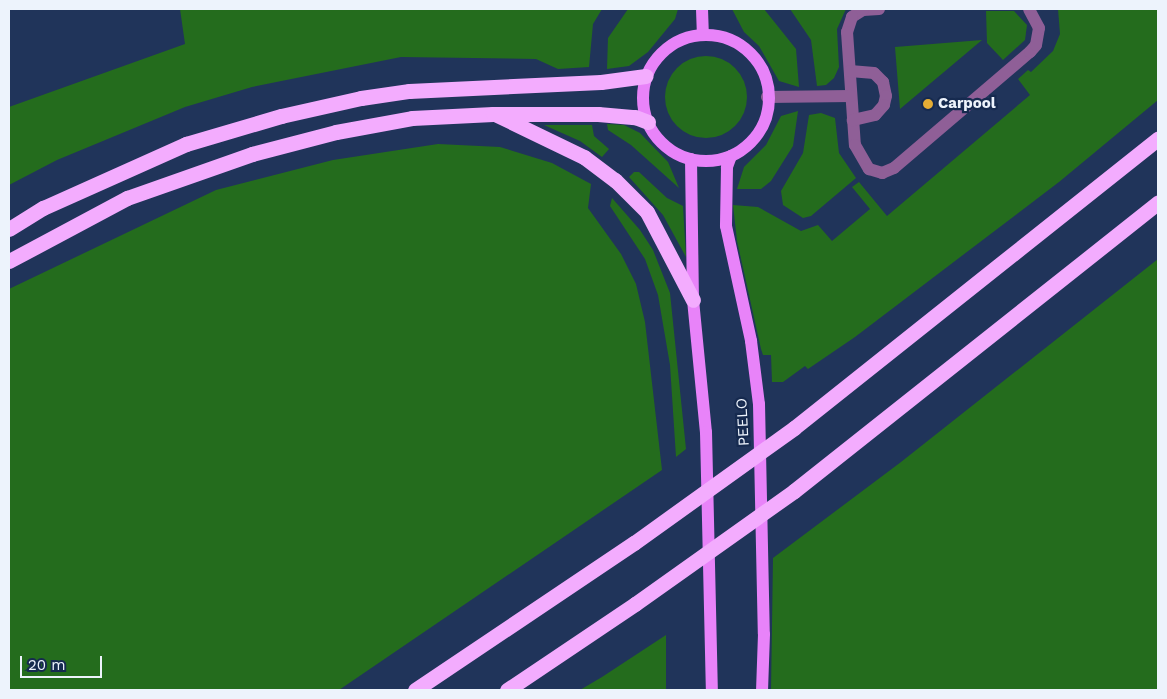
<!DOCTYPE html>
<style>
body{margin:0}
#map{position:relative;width:1167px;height:699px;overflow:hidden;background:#20345a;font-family:"Work Sans",sans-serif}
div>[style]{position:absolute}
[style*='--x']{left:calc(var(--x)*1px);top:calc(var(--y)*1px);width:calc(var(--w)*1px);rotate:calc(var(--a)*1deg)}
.green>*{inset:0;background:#246c1d}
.round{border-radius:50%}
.minor>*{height:12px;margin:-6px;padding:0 6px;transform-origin:6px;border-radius:6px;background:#8f5f97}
.major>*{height:12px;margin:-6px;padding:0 6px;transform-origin:6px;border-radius:6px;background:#e883f9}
.major>.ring{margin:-6px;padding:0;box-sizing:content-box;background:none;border:12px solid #e883f9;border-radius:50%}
.highway>*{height:15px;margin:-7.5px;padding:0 7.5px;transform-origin:7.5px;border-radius:7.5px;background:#f3acfe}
.highway-bridge>*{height:15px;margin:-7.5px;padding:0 7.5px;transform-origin:7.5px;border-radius:7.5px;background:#f3acfe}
.dots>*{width:14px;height:14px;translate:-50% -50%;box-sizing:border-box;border:2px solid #162a4f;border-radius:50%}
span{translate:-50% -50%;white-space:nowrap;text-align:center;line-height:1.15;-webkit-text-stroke:4.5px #162a4f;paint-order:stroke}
.poi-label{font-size:15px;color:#edf3fc;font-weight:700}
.left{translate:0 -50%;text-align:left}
.street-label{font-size:15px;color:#edf3fc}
.frame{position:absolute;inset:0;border:10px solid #edf3fc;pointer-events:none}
.scale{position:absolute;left:20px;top:656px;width:82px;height:22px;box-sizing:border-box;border:2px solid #edf3fc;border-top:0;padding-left:6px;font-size:15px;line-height:18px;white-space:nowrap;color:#edf3fc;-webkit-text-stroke:4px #162a4f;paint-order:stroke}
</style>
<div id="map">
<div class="green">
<div style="clip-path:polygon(180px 9px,602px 9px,593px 24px,589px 67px,558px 69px,536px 59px,401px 57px,252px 87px,185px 107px,57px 160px,9px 185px,9px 107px,185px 44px)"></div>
<div style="clip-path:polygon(628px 9px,678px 9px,675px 19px,648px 52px,629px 66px,607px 69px,608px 38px)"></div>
<div style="clip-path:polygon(732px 9px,764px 9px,796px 49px,799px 87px,779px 81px,759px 46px,744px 32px)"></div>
<div style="clip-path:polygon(790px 9px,846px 9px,837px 29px,839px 67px,834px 78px,826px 85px,817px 86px,811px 40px)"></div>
<div style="clip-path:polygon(1058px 9px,1158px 9px,1158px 100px,1059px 182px,855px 337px,808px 369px,805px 366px,783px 382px,772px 382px,771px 355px,763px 355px,761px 349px,737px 241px,733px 205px,758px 207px,801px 231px,818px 225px,832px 241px,870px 209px,852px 187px,859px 182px,887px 216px,1030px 95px,1018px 79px,1028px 70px,1031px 72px,1053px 51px,1060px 34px)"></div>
<div style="clip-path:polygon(986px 11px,1014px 11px,1027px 25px,1025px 40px,1003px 60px,987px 43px)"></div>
<div style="clip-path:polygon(982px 40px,900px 109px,895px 47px)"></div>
<div class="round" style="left:665px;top:56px;width:82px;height:82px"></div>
<div style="clip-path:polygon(798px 111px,793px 146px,771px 181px,761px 189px,737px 189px,744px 167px,766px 145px,781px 116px)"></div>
<div style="clip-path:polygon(821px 113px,835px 118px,839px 153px,856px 178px,811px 216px,803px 218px,783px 205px,781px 191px,803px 153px,809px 115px)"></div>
<div style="clip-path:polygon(607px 124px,624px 125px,640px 133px,668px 162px,679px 188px,631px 145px,608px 130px)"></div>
<div style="clip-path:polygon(544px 125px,592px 125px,594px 136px,609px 149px,602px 157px,580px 141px)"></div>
<div style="clip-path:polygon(438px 144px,500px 147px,552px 163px,591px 184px,588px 208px,621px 254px,636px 284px,645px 322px,662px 470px,339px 690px,9px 690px,9px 289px,216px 190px,333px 160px)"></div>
<div style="clip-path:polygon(634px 172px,639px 172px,667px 198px,683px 206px,686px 257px,663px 215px,629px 177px)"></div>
<div style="clip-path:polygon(612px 198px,640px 230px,653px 250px,670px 293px,686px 449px,676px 457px,670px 365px,658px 295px,645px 259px,610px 206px)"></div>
<div style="clip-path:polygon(1158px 259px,1158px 690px,771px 690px,773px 558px,901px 462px)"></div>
<div style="clip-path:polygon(666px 635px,666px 690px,580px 690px,602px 677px)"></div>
</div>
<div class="minor">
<div style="--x:879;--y:9;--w:16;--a:176"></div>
<div style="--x:863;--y:10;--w:13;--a:148"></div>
<div style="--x:852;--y:17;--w:16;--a:108"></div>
<div style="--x:847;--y:32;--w:113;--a:86"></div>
<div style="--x:855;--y:145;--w:28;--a:60"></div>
<div style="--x:869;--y:169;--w:14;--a:17"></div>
<div style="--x:882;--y:173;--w:13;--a:-23"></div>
<div style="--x:894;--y:168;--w:179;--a:-40.5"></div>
<div style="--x:1030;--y:52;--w:9;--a:-49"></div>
<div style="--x:1036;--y:45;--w:17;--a:-80"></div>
<div style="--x:1039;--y:28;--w:21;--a:-118"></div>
<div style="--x:850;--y:71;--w:24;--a:5"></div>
<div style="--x:874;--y:73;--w:13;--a:45"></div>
<div style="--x:883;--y:82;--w:14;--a:78"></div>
<div style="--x:886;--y:96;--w:9;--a:103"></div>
<div style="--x:884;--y:105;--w:13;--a:132"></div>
<div style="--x:875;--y:115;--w:23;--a:167"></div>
<div style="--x:767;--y:97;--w:84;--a:-0.7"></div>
</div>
<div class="major">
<div style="--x:702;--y:9;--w:25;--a:88"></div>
<div class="ring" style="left:643px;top:35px;width:114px;height:114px"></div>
<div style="--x:731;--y:156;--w:12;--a:110"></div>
<div style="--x:727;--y:167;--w:59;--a:91"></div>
<div style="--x:726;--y:226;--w:118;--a:77.7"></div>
<div style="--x:751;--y:341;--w:64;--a:82.8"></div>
<div style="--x:759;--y:404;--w:230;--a:88.8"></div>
<div style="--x:764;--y:634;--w:56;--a:92"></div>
<div style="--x:691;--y:159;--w:141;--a:89.2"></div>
<div style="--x:693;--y:300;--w:133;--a:84.4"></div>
<div style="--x:706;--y:432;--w:258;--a:88.7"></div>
</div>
<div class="highway">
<div style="--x:497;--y:115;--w:97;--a:25.8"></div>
<div style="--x:584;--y:157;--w:39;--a:37"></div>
<div style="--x:615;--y:180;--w:45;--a:45"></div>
<div style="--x:647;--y:212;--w:99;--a:62.4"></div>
<div style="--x:9;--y:229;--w:40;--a:-32"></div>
<div style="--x:43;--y:208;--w:157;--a:-24.1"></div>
<div style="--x:186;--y:144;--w:99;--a:-16.4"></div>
<div style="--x:281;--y:116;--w:82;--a:-12.7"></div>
<div style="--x:361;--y:98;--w:49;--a:-8.3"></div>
<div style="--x:409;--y:91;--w:192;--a:-2.7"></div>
<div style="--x:601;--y:82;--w:45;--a:-7.6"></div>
<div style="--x:9;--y:261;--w:134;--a:-28.1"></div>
<div style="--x:127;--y:198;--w:133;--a:-19.4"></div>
<div style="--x:252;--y:154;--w:87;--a:-14.7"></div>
<div style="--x:336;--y:132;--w:77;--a:-10.4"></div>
<div style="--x:412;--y:118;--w:81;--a:-2.8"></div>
<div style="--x:493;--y:114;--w:105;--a:0"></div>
<div style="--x:598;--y:114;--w:37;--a:5"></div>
<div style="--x:635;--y:117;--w:14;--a:21"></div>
<div style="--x:794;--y:428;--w:465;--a:-38.5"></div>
<div style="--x:794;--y:491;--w:465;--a:-38.4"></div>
<div style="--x:415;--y:690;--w:264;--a:-33.9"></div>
<div style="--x:507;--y:690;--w:154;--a:-33.9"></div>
</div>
<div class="highway-bridge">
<div style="--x:634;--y:543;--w:197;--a:-35.7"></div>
<div style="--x:635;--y:604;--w:195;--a:-35.4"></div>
</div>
<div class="dots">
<div style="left:928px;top:104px;background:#e5ad35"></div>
</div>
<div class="poi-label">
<span class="left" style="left:938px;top:104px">Carpool</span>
</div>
<div class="street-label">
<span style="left:743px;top:422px;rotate:-93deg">PEELO</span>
</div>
<div class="frame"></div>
<div class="scale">20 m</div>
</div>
